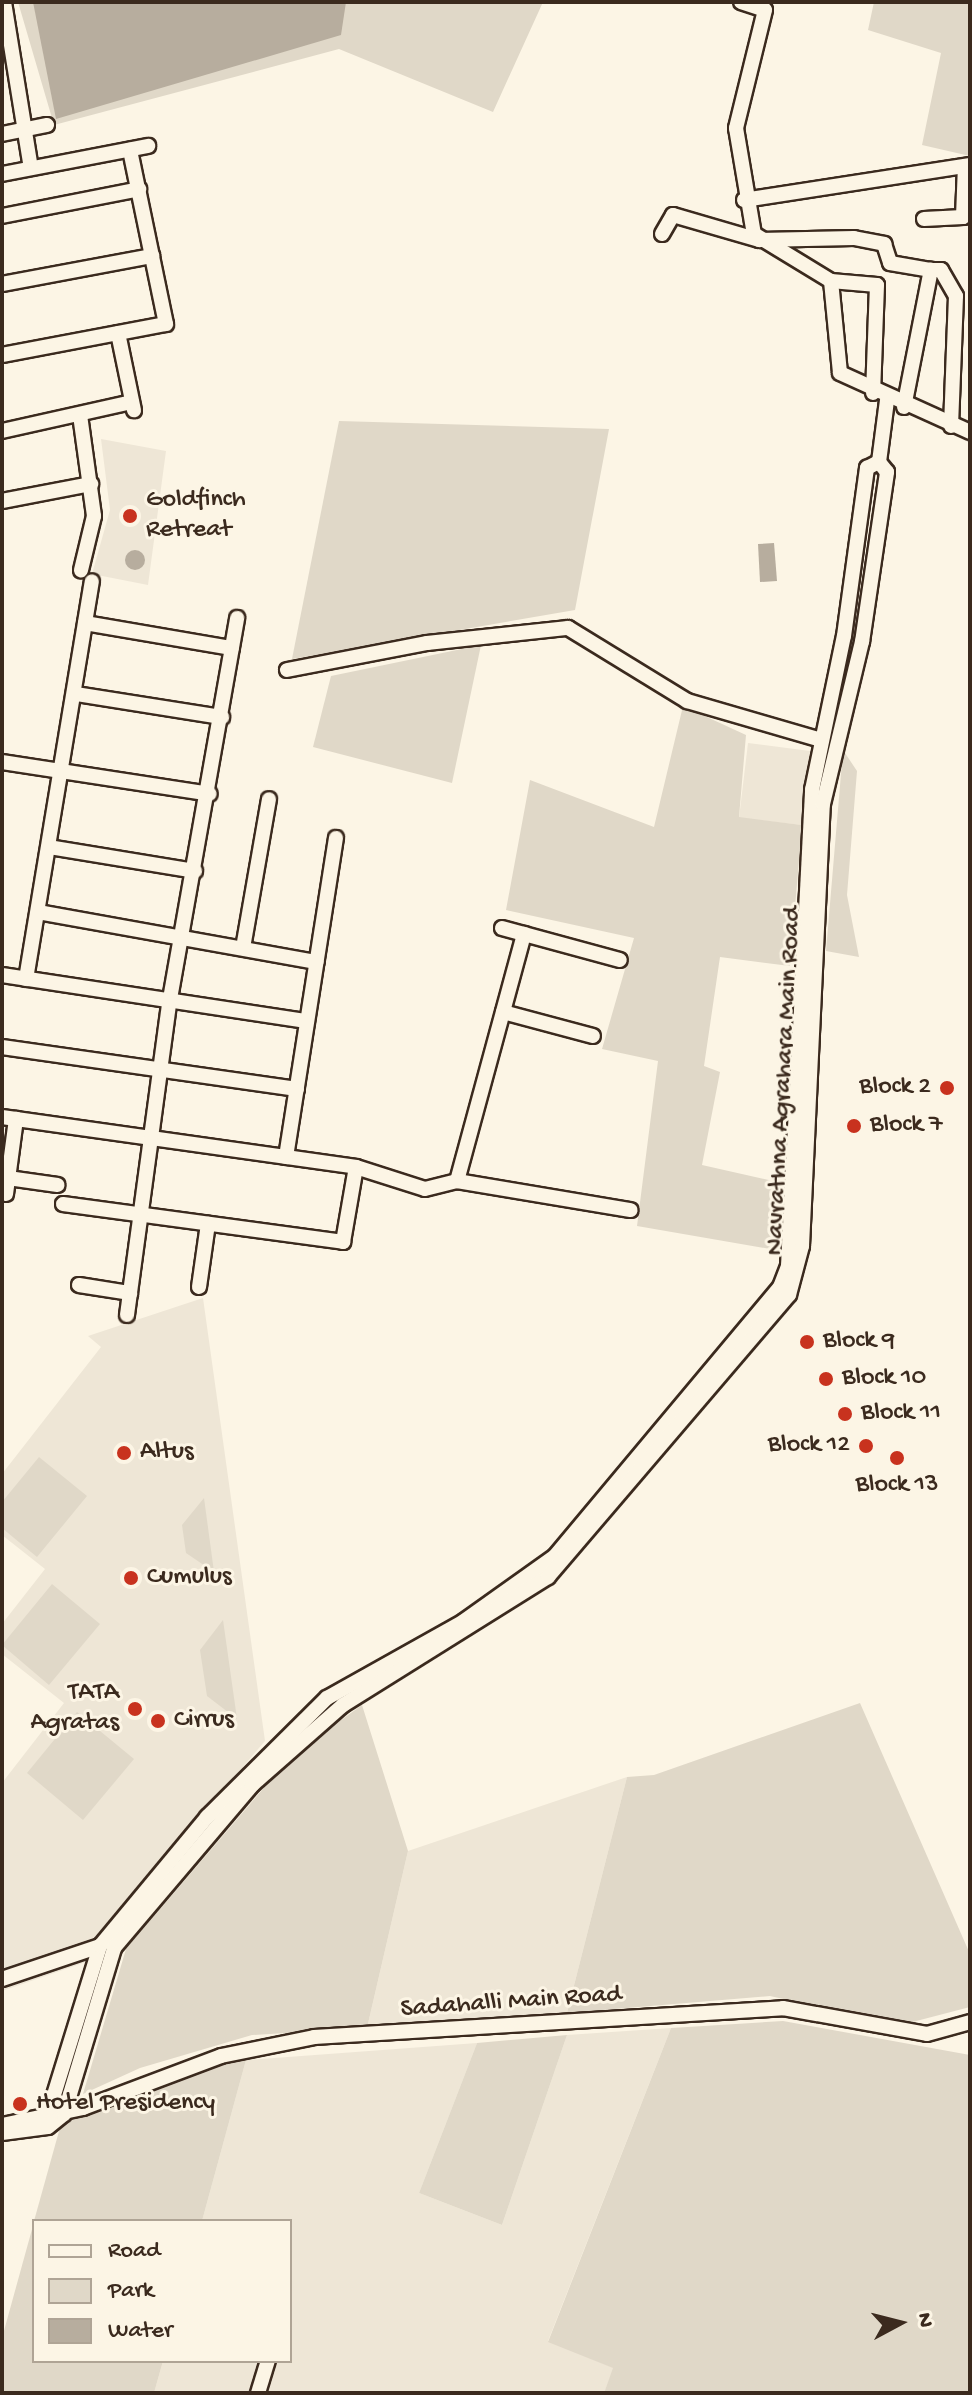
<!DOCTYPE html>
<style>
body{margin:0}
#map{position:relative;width:972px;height:2395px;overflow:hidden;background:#fcf5e5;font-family:"Gochi Hand",sans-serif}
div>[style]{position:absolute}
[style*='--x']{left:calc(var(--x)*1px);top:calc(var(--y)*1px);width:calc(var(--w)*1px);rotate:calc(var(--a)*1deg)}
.built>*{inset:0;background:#eee6d6}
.green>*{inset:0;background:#e0d8c8}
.water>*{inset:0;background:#b7ad9e}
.round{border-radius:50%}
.roads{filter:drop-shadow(2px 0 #3b2a1e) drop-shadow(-2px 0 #3b2a1e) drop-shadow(0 2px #3b2a1e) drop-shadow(0 -2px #3b2a1e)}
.minor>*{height:14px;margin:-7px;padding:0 7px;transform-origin:7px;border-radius:7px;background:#fcf5e5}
.dots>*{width:22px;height:22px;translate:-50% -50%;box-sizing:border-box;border:4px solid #fcf5e5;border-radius:50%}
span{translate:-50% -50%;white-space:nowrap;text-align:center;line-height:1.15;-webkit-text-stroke:6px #fcf5e5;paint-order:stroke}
.poi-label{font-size:26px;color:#3b2a1e}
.left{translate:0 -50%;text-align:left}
.right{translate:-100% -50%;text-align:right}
.street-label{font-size:26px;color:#3b2a1e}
.frame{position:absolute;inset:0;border:4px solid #3b2a1e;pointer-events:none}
.legend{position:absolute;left:32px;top:2219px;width:260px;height:144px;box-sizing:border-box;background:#fcf5e5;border:2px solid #afa495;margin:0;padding:10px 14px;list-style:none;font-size:24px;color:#3b2a1e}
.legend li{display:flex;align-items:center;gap:16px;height:40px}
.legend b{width:40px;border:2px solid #afa495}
.north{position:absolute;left:860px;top:2283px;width:80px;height:80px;-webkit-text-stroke:6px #fcf5e5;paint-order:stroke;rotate:83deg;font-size:22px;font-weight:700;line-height:32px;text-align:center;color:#3b2a1e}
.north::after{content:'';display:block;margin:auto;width:28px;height:36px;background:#3b2a1e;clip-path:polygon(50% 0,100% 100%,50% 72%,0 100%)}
</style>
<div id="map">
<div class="built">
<div style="clip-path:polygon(101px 439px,166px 451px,148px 585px,92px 574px,110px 510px)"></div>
<div style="clip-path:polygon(748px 743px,810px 751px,802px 825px,739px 818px)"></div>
<div style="clip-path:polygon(203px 1298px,265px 1741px,105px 1928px,86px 1962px,2px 1991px,2px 1783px,64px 1703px,2px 1654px,2px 1624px,45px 1569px,2px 1535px,2px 1474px,101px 1347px,88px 1336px)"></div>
<div style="clip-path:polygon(627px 1777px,567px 2013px,367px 2028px,408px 1851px)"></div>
<div style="clip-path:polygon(671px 2028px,548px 2341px,614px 2368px,604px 2393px,154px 2393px,163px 2361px,290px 2361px,290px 2221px,202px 2221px,246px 2060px,477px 2043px,419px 2193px,502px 2225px,567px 2035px)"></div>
</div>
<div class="green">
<div style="clip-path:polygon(18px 2px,543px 2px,493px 112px,339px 49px,54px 125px)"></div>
<div style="clip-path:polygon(874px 2px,970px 2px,970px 156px,922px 145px,941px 53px,868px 30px)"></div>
<div style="clip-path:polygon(339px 421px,609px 429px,575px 610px,292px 659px)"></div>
<div style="clip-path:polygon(481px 645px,452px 783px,313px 747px,331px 676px)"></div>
<div style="clip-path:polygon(683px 706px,746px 735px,739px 817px,802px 825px,790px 966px,720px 957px,704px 1066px,720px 1072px,702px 1165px,782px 1183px,782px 1251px,637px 1226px,658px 1061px,602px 1049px,634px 938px,506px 910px,530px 780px,654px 827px)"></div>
<div style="clip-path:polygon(843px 750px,857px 771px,847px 895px,859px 957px,826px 951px)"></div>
<div style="clip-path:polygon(39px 1457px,87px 1496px,37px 1557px,2px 1528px,2px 1502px)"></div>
<div style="clip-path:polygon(204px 1498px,214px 1572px,186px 1553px,182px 1525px)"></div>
<div style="clip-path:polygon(52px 1584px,100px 1624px,49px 1685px,2px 1645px)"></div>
<div style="clip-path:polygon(223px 1620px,237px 1719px,207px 1696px,200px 1650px)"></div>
<div style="clip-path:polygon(860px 1703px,970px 1954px,970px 2007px,901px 2025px,770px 1996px,567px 2013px,627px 1777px,654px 1775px)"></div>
<div style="clip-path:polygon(362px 1705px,408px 1851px,367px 2028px,252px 2035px,140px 2068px,83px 2094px,126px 1949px,291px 1756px)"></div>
<div style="clip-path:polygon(77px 1712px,134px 1759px,83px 1820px,27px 1773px)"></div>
<div style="clip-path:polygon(783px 2021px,970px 2055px,970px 2393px,604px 2393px,613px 2368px,548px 2342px,671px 2028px)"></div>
<div style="clip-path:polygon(567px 2035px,502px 2225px,419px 2193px,477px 2043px)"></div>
<div style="clip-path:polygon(246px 2060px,202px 2221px,34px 2221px,61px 2124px,187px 2073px)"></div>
<div style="clip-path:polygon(34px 2222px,34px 2361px,163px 2361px,154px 2393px,2px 2393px,2px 2338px)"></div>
</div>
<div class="water">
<div style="clip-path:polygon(33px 2px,346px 2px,341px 35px,56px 119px)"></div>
<div style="clip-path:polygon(774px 543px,777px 581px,760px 582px,758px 544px)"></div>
<div class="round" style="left:125px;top:550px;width:20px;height:20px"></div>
</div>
<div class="roads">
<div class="minor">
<div style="--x:4;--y:2;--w:168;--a:80.8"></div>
<div style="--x:741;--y:2;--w:25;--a:18"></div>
<div style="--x:765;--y:10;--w:122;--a:103.8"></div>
<div style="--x:736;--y:128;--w:108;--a:80.4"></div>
<div style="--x:754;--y:234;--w:90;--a:31.4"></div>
<div style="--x:831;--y:281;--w:92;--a:84.4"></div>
<div style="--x:840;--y:373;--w:143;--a:24.4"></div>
<div style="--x:2;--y:134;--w:46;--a:-11.3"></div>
<div style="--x:2;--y:174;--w:149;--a:-10.9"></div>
<div style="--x:744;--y:200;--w:229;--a:-8.8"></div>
<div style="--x:2;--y:216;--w:140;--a:-11.1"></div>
<div style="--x:924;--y:219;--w:39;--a:-3"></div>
<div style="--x:963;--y:217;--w:51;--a:-87.8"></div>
<div style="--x:662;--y:234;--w:22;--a:-60"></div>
<div style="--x:673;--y:215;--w:90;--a:16.2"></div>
<div style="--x:759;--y:240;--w:95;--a:-1.2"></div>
<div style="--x:854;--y:238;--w:31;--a:11"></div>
<div style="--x:884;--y:244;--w:20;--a:72"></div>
<div style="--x:890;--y:263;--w:42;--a:9.7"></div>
<div style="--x:831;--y:281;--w:46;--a:5"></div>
<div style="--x:877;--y:285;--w:108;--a:92.1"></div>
<div style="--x:2;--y:284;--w:153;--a:-10.6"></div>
<div style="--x:118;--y:333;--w:79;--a:78.3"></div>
<div style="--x:2;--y:355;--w:167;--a:-10.7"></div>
<div style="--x:166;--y:324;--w:178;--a:-101.7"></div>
<div style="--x:904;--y:407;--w:140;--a:-78.9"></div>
<div style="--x:931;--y:270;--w:10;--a:0"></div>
<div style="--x:941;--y:270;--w:30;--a:60"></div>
<div style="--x:956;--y:296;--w:130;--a:92.2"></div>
<div style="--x:80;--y:415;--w:102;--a:82.1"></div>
<div style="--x:94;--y:516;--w:56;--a:103.5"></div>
<div style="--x:2;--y:431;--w:133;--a:-12.6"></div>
<div style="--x:2;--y:501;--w:91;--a:-10.8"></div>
<div style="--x:85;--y:623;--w:149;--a:9.7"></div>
<div style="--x:287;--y:670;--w:143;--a:-10.9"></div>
<div style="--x:427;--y:643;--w:142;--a:-6.1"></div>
<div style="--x:568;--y:628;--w:140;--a:31.5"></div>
<div style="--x:687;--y:701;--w:140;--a:16.2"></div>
<div style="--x:76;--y:694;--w:148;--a:9"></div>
<div style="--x:2;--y:762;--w:210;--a:8.7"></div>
<div style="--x:49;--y:847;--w:148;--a:9.3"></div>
<div style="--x:38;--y:912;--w:283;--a:10.2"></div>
<div style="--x:502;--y:928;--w:122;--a:15.2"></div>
<div style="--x:243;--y:948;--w:151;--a:-80.1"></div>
<div style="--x:2;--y:975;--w:308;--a:8.6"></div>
<div style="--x:26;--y:979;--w:403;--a:-80.6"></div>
<div style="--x:503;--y:1012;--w:93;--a:14.9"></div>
<div style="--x:2;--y:1047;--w:298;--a:8.1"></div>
<div style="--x:2;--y:1117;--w:358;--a:8"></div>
<div style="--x:356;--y:1167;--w:72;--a:17.7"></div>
<div style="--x:425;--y:1189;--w:33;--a:-14"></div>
<div style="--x:457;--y:1181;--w:176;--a:9.5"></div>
<div style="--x:286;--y:1157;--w:323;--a:-81.1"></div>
<div style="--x:8;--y:1178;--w:50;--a:8"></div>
<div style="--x:457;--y:1181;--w:256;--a:-74.8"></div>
<div style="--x:6;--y:1194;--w:76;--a:-82.4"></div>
<div style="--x:63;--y:1204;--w:283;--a:7.7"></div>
<div style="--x:343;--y:1242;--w:76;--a:-80.2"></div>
<div style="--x:79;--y:1285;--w:52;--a:8.9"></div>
<div style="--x:199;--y:1287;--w:64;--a:-81.9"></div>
<div style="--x:127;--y:1315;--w:319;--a:-82.3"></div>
<div style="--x:170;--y:999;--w:387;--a:-80"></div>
<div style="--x:2;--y:1979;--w:103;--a:-18.6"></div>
<div style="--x:49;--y:2111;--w:173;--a:-72.8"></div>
<div style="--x:100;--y:1946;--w:168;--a:-50.3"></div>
<div style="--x:207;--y:1817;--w:169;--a:-44.8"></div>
<div style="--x:327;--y:1698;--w:157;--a:-29.3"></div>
<div style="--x:464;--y:1621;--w:112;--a:-35.5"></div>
<div style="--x:555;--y:1556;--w:351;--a:-50.1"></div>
<div style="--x:780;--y:1287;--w:22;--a:-69"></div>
<div style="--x:788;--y:1266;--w:477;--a:-87.1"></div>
<div style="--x:812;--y:790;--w:157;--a:-78.3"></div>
<div style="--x:844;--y:636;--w:170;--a:-82.2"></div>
<div style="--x:867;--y:468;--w:13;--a:-27"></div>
<div style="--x:2;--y:2125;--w:83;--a:-11.9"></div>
<div style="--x:83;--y:2108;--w:147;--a:-20.6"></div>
<div style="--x:221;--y:2056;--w:95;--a:-11.5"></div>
<div style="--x:314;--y:2037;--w:470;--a:-3.5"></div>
<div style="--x:783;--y:2008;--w:146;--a:10.2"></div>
<div style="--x:927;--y:2034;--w:45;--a:-15.6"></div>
<div style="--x:2;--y:2133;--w:46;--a:-7.4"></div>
<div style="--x:48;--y:2127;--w:21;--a:-39"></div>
<div style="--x:64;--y:2114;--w:173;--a:-73.2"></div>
<div style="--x:114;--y:1948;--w:214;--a:-49.7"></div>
<div style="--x:252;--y:1785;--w:121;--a:-41.3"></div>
<div style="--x:343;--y:1705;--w:242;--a:-32"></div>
<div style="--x:548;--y:1577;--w:371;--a:-49.5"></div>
<div style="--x:789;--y:1295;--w:51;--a:-75.1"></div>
<div style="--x:802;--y:1246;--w:442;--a:-87.3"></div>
<div style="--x:823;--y:804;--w:167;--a:-76.5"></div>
<div style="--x:862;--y:642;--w:172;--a:-81.6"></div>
<div style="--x:887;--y:472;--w:13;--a:-129"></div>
<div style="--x:879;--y:462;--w:63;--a:-82.6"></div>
<div style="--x:258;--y:2393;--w:34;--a:-73"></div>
</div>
</div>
<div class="dots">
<div style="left:130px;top:516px;background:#c8321e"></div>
<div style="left:947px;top:1088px;background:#c8321e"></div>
<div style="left:854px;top:1126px;background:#c8321e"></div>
<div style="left:807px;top:1342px;background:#c8321e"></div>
<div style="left:826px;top:1379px;background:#c8321e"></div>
<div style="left:845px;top:1414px;background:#c8321e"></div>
<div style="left:866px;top:1446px;background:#c8321e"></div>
<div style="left:124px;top:1453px;background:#c8321e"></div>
<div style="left:897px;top:1458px;background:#c8321e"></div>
<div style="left:131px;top:1578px;background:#c8321e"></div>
<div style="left:135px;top:1709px;background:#c8321e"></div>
<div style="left:158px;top:1721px;background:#c8321e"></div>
<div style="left:20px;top:2104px;background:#c8321e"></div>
</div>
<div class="poi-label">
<span class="left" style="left:146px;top:516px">Goldfinch<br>Retreat</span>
<span class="right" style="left:931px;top:1088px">Block 2</span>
<span class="left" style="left:870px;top:1126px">Block 7</span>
<span class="left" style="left:823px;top:1342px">Block 9</span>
<span class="left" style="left:842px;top:1379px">Block 10</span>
<span class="left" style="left:861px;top:1414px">Block 11</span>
<span class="right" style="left:850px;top:1446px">Block 12</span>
<span class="left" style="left:140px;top:1453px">Altus</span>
<span style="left:897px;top:1486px">Block 13</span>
<span class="left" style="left:147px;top:1578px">Cumulus</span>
<span class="right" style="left:119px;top:1709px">TATA<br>Agratas</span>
<span class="left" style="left:174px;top:1721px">Cirrus</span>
<span class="left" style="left:36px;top:2104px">Hotel Presidency</span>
</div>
<div class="street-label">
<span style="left:785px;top:1081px;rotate:-87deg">Navrathna Agrahara Main Road</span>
<span style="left:511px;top:2003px;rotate:-4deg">Sadahalli Main Road</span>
</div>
<div class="frame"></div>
<ul class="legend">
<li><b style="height:10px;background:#fcf5e5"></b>Road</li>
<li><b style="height:22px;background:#e0d8c8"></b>Park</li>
<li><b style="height:22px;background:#b7ad9e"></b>Water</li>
</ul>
<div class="north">N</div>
</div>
